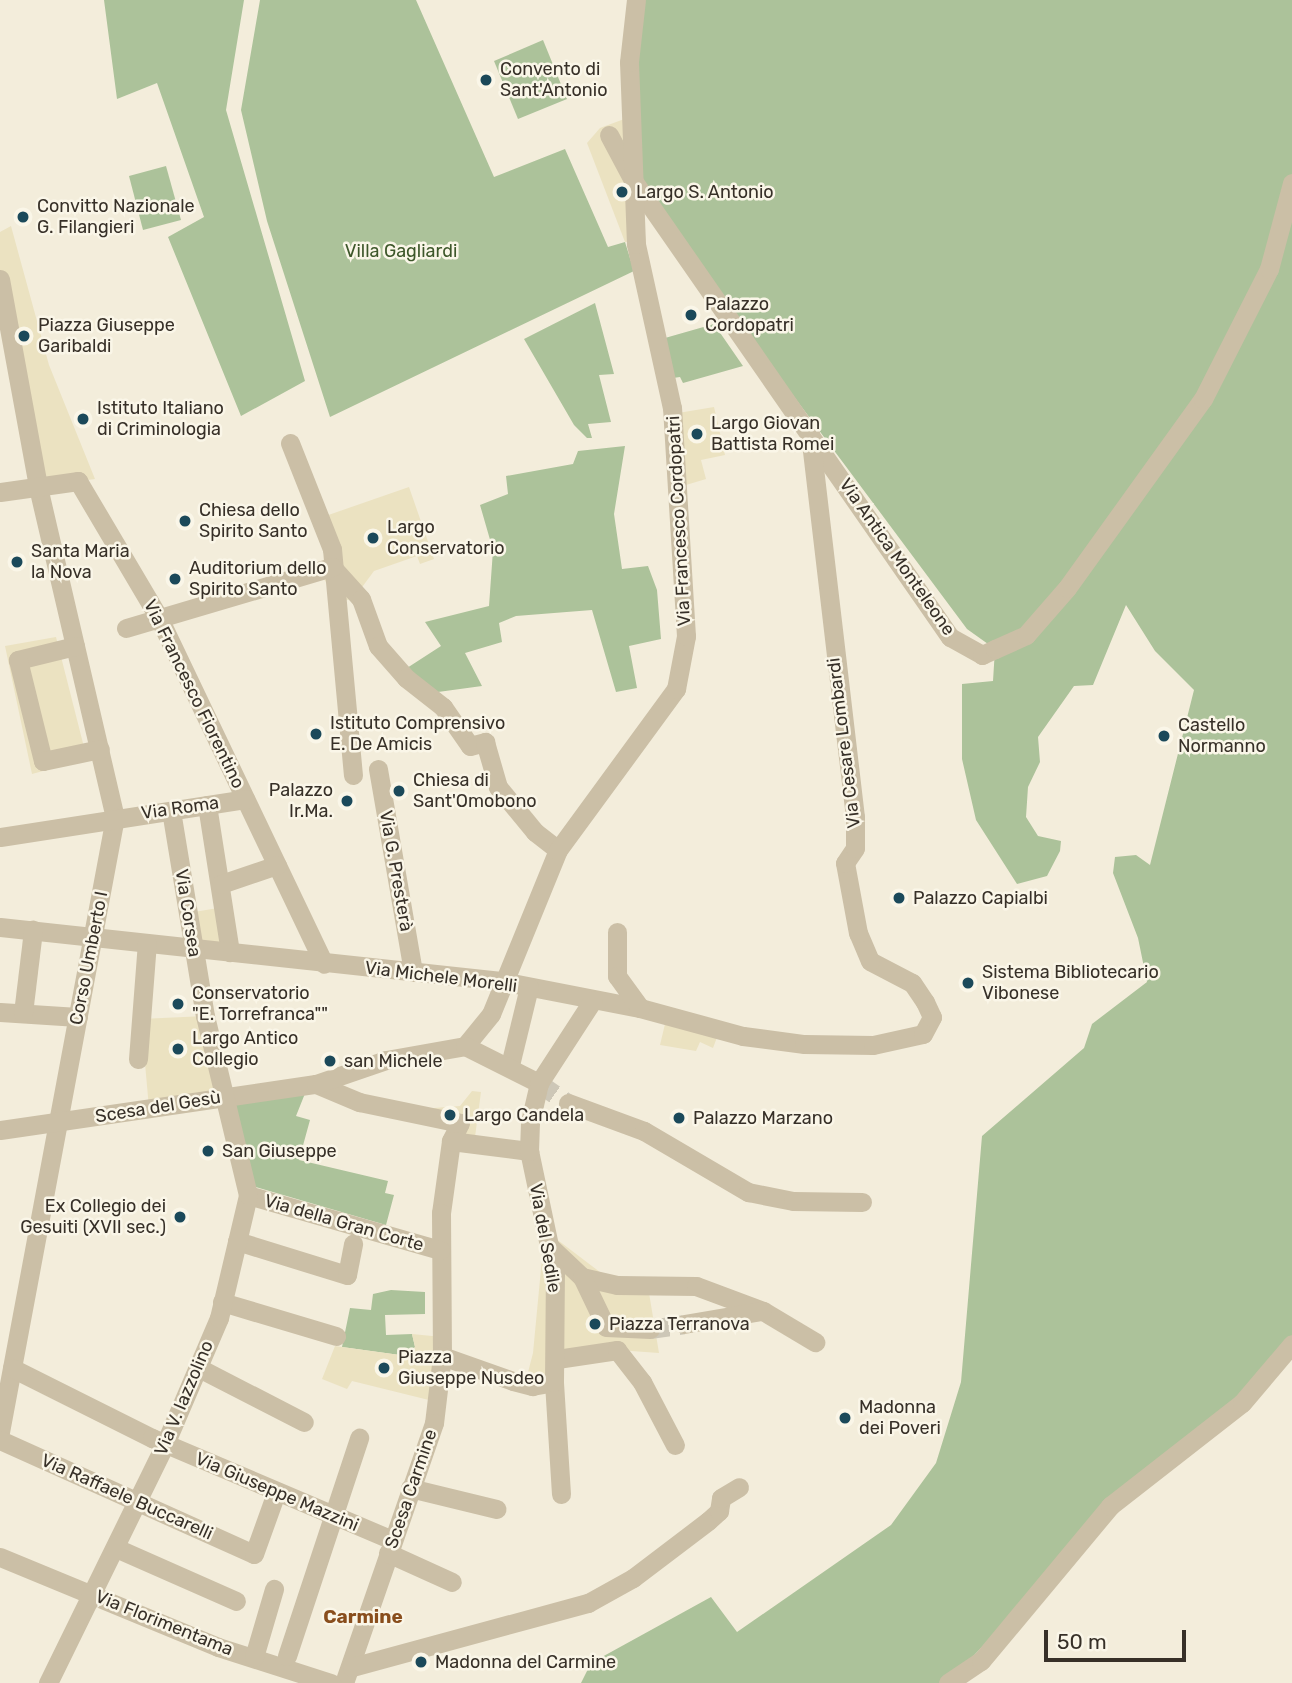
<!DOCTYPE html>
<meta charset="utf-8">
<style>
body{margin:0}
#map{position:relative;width:1292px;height:1683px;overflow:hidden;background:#f3eddb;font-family:Rubik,sans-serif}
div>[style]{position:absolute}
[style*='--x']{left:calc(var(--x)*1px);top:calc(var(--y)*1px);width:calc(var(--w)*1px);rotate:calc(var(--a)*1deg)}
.green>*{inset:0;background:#acc29a}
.plaza>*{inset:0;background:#ebe2c1}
.minor-tunnel>*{height:19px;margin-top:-9.5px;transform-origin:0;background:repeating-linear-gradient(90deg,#cdc7b7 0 19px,transparent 0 29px)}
.minor>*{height:19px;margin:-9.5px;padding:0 9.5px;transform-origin:9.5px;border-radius:9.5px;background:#cbbfa6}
.tertiary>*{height:19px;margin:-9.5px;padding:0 9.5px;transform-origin:9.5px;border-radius:9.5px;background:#cbbfa6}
.dots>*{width:19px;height:19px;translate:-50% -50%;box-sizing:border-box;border:4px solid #faf6e8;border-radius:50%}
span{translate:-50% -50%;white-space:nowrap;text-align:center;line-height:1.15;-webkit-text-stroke:5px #faf6e8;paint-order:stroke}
.poi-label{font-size:18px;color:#373028}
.left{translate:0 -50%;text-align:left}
.right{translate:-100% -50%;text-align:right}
.park-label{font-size:18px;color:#3d572a}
.street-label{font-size:18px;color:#373028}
.neighbourhood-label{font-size:19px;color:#894e1d;font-weight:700}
.scale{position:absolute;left:1044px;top:1630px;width:142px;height:32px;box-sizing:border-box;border:4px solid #373028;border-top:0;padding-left:9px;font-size:21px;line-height:24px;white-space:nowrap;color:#373028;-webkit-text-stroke:5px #faf6e8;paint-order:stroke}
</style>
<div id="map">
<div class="green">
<div style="clip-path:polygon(104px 0,244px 0,226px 110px,305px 381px,241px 416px,168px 237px,204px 217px,157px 83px,117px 99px)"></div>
<div style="clip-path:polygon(260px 0,416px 0,494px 177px,565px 149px,608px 247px,625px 242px,634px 271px,330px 417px,267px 221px,241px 110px)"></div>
<div style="clip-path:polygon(636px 0,1292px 0,1292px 1344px,1269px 1374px,1133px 1486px,948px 1683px,581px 1683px,591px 1663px,711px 1597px,737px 1632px,891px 1525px,936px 1463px,961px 1382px,982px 1136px,1084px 1048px,1092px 1024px,1147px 982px,1138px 938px,1113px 873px,1115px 857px,1136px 855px,1150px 865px,1194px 690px,1155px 651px,1126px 605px,1093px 685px,1074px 686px,1038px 737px,1040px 762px,1028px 787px,1026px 817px,1038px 836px,1061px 841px,1060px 851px,1047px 876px,1017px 884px,976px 820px,962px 759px,962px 684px,993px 681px,995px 649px,967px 629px,634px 182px)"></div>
<div style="clip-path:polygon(543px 40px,567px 99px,518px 119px,494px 61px)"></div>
<div style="clip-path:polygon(166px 166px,181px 220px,143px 230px,129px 176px)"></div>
<div style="clip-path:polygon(595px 303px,614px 374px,599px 375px,611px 422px,588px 424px,592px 438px,587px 438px,574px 425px,524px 339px)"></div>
<div style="clip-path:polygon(714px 324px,743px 366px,683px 383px,680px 377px,673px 378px,665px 338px)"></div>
<div style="clip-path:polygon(625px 446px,614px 514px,622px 569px,648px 566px,657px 590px,661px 639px,629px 646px,637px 688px,616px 692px,592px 610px,516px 616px,499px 623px,502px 642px,465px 653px,482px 686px,438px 692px,407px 668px,441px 646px,425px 622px,489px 606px,493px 550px,480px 505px,508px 494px,506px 476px,573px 464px,578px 451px)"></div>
<div style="clip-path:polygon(306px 1091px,296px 1116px,310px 1120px,299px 1160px,388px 1181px,385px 1193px,394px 1195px,386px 1225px,252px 1186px,231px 1103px)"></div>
<div style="clip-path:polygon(391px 1290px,425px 1292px,425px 1314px,385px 1315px,386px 1335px,412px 1334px,415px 1347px,407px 1356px,342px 1347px,350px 1308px,371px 1310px,373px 1294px)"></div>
</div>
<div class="plaza">
<div style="clip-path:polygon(627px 118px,646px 241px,625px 242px,587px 143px,600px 128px)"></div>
<div style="clip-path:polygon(11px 226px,49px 365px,95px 479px,38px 487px,0 306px,0 232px)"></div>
<div style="clip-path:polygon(714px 407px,725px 455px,701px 460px,706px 479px,676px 488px,672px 414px)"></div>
<div style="clip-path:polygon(409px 487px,434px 559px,420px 564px,417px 556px,374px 571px,354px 598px,341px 602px,320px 574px,326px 557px,314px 520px)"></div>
<div style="clip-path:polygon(56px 637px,87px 759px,32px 774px,5px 646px)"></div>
<div style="clip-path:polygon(218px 908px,234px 945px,208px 956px,182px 914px)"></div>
<div style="clip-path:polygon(205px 1016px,223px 1097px,149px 1108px,141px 1019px)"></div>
<div style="clip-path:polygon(665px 1024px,719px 1032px,713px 1048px,700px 1042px,696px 1051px,660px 1045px)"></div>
<div style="clip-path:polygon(472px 1091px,481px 1092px,475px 1137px,447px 1128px,421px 1109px,460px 1106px)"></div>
<div style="clip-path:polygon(555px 1238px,617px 1285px,648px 1287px,659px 1353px,617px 1350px,557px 1359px,554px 1382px,526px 1380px,533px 1353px,543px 1248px)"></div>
<div style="clip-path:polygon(412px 1334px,442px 1337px,437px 1402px,352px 1381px,347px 1389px,322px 1379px,335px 1346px,407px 1356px,415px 1347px)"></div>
</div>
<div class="minor-tunnel">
<div style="--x:539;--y:1083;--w:35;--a:35"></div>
<div style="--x:650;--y:1329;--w:34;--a:-8"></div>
</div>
<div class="minor">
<div style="--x:609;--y:135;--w:53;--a:62"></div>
<div style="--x:634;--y:182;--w:554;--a:55.22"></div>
<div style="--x:950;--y:637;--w:37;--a:29"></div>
<div style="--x:982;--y:655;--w:14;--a:-25"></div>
<div style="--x:0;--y:279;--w:211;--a:79.6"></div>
<div style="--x:38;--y:487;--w:339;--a:76.9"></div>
<div style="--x:115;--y:817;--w:626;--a:100.59"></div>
<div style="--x:290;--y:443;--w:114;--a:68.4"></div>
<div style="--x:332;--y:549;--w:227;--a:84.7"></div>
<div style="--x:0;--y:492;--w:79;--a:-8"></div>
<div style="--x:78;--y:481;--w:159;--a:59.4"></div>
<div style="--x:159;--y:618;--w:383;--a:64.5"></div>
<div style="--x:332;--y:567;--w:43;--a:47.8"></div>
<div style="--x:361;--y:599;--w:50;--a:70.1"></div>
<div style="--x:378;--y:646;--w:43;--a:48.8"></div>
<div style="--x:406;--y:678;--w:47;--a:38.1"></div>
<div style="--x:443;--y:707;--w:47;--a:55.3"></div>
<div style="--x:470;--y:746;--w:16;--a:-15"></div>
<div style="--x:485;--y:742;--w:47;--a:73.9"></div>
<div style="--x:498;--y:787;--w:58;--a:50.6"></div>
<div style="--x:535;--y:832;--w:29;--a:38"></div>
<div style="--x:126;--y:628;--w:215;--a:-16.5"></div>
<div style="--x:75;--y:646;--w:59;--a:166.2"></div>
<div style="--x:18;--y:660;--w:104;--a:76.1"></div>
<div style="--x:43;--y:761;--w:58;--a:-11.9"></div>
<div style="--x:378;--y:769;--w:206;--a:80.2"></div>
<div style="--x:207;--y:805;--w:149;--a:81.1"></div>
<div style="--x:0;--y:837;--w:248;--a:-8.8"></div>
<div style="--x:221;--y:884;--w:59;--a:-18.7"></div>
<div style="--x:0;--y:927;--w:504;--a:6.15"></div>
<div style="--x:501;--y:981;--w:142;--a:11"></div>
<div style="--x:640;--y:1008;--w:107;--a:15.2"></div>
<div style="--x:743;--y:1036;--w:62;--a:7.5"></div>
<div style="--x:804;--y:1044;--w:69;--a:0.8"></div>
<div style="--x:873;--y:1045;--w:51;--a:-12.4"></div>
<div style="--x:923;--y:1034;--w:19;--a:-62"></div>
<div style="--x:932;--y:1017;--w:17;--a:-115"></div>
<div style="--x:925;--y:1002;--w:23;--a:-124"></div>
<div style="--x:912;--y:983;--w:47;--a:-152.4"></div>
<div style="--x:870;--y:961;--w:30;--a:-113"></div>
<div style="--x:858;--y:933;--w:71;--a:-100.5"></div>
<div style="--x:845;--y:863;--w:18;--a:-56"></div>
<div style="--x:855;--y:848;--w:31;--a:-90"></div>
<div style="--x:855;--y:817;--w:387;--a:-96.7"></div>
<div style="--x:617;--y:932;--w:44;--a:90"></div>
<div style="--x:617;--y:976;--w:39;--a:54"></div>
<div style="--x:0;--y:1012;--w:78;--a:3.7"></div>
<div style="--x:23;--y:1013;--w:84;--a:-83.1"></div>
<div style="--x:465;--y:1046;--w:41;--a:-50.9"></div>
<div style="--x:491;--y:1014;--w:177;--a:-67.8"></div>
<div style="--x:558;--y:850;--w:200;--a:-53.8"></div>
<div style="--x:676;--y:689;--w:54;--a:-79.3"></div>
<div style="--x:686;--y:636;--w:228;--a:-93.5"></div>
<div style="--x:672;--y:408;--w:168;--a:-102.4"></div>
<div style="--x:636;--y:244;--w:182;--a:-92.2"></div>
<div style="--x:629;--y:62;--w:62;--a:-83.6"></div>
<div style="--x:138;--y:1059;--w:116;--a:-85.6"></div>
<div style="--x:510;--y:1065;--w:80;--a:-76.3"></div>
<div style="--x:316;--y:1084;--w:47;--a:22.7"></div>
<div style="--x:359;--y:1102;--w:103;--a:11.7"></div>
<div style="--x:460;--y:1123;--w:20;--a:117"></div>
<div style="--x:451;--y:1141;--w:73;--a:97.9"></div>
<div style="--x:441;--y:1213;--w:143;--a:89.6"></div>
<div style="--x:442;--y:1356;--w:67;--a:96.8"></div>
<div style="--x:434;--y:1423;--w:275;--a:109.1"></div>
<div style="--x:568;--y:1103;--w:81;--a:20.2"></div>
<div style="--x:644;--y:1131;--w:121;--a:30.4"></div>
<div style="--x:748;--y:1192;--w:46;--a:11.3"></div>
<div style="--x:793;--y:1201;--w:69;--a:0.8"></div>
<div style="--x:0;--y:1130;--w:319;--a:-8.3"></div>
<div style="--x:316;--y:1084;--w:74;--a:-18.9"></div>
<div style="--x:386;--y:1060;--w:80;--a:-10"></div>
<div style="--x:465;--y:1046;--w:83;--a:26.6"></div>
<div style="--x:451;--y:1141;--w:79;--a:7.3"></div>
<div style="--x:248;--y:1195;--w:200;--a:16"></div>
<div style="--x:237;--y:1241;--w:115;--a:17.2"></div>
<div style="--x:347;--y:1275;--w:32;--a:-79"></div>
<div style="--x:548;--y:1245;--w:47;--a:43.3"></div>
<div style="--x:582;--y:1277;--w:36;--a:13"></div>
<div style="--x:617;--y:1285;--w:79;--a:0.7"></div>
<div style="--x:696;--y:1286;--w:72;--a:20.5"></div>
<div style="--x:763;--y:1311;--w:61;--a:30.8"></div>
<div style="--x:582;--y:1277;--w:55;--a:64.4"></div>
<div style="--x:606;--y:1327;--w:44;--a:2.6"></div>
<div style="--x:222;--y:1302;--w:119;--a:16.6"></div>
<div style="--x:684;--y:1324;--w:79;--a:-9.5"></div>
<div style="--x:442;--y:1356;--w:75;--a:19.4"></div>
<div style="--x:513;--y:1381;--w:20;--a:15"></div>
<div style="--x:532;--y:1386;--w:22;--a:-10"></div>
<div style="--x:557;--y:1359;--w:61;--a:-8.5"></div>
<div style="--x:617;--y:1350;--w:41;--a:52"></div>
<div style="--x:642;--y:1382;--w:71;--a:62.4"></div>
<div style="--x:197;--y:1367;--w:120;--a:27.2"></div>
<div style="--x:12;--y:1368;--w:157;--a:26.6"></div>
<div style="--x:152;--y:1438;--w:261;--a:23"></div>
<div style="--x:0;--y:1440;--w:278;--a:24.2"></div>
<div style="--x:254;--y:1554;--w:65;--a:-70.2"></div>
<div style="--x:410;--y:1488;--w:89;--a:13.6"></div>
<div style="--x:561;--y:1494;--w:112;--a:-93.6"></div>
<div style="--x:554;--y:1382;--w:108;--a:-89.5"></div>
<div style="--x:555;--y:1274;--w:126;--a:-101.9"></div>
<div style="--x:529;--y:1151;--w:29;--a:-88"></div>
<div style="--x:530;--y:1122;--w:40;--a:-77"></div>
<div style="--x:539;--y:1083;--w:99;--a:-57"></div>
<div style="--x:116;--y:1548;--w:131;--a:23.8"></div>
<div style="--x:388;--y:1553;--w:70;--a:24.4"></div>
<div style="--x:0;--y:1557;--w:236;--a:22.4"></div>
<div style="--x:218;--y:1647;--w:119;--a:17.7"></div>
<div style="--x:287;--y:1656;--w:230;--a:-71.7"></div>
<div style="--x:254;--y:1657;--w:71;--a:-73.6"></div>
<div style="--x:352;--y:1667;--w:245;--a:-15.2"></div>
<div style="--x:588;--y:1603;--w:51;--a:-29.1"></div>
<div style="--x:633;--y:1578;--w:94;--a:-37.2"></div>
<div style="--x:708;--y:1521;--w:15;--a:-42"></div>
<div style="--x:719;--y:1511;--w:13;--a:-81"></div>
<div style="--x:721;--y:1498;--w:21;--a:-31"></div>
<div style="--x:48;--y:1683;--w:266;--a:-63.9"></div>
<div style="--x:165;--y:1444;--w:137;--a:-66.8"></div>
<div style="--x:219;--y:1318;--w:126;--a:-76.7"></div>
<div style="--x:248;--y:1195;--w:184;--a:-103.5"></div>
<div style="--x:205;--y:1016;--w:208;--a:-99.4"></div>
</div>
<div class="tertiary">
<div style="--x:995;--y:649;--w:34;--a:-24"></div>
<div style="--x:1026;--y:635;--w:62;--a:-48.9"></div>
<div style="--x:1067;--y:588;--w:233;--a:-54.3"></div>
<div style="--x:1203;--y:399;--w:146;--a:-63.1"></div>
<div style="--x:1269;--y:269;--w:89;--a:-75"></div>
<div style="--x:948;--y:1683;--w:40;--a:-34"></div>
<div style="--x:981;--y:1661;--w:202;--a:-50.2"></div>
<div style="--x:1110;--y:1506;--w:167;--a:-38"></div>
<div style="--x:1242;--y:1403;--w:77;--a:-49.7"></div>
</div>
<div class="dots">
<div style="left:486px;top:80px;background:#1b495a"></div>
<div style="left:622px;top:192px;background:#1b495a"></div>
<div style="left:23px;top:217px;background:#1b495a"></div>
<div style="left:691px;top:315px;background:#1b495a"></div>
<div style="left:24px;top:336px;background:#1b495a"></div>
<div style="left:83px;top:419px;background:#1b495a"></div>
<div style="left:697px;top:434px;background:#1b495a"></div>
<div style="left:185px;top:521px;background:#1b495a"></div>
<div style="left:373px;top:538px;background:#1b495a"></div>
<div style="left:17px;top:562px;background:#1b495a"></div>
<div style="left:175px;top:579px;background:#1b495a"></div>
<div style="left:316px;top:734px;background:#1b495a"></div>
<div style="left:1164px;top:736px;background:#1b495a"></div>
<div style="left:399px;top:791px;background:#1b495a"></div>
<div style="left:347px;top:801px;background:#1b495a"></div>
<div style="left:899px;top:898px;background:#1b495a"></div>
<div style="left:968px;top:983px;background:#1b495a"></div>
<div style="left:178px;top:1004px;background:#1b495a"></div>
<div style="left:178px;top:1049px;background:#1b495a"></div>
<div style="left:330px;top:1061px;background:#1b495a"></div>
<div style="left:450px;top:1115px;background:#1b495a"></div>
<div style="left:679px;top:1118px;background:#1b495a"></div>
<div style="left:208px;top:1151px;background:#1b495a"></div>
<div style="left:180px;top:1217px;background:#1b495a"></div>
<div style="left:595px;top:1324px;background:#1b495a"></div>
<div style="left:384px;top:1368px;background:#1b495a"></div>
<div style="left:845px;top:1418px;background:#1b495a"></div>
<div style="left:421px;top:1662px;background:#1b495a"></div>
</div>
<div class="poi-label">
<span class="left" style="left:500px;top:80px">Convento di<br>Sant'Antonio</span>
<span class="left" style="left:636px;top:192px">Largo S. Antonio</span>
<span class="left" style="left:37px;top:217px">Convitto Nazionale<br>G. Filangieri</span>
<span class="left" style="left:705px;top:315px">Palazzo<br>Cordopatri</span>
<span class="left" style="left:38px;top:336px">Piazza Giuseppe<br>Garibaldi</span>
<span class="left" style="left:97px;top:419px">Istituto Italiano<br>di Criminologia</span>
<span class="left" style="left:711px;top:434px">Largo Giovan<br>Battista Romei</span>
<span class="left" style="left:199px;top:521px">Chiesa dello<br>Spirito Santo</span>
<span class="left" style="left:387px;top:538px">Largo<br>Conservatorio</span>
<span class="left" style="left:31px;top:562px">Santa Maria<br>la Nova</span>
<span class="left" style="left:189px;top:579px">Auditorium dello<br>Spirito Santo</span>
<span class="left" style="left:330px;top:734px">Istituto Comprensivo<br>E. De Amicis</span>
<span class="left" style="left:1178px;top:736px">Castello<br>Normanno</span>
<span class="left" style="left:413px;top:791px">Chiesa di<br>Sant'Omobono</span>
<span class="right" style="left:333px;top:801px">Palazzo<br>Ir.Ma.</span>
<span class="left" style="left:913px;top:898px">Palazzo Capialbi</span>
<span class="left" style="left:982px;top:983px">Sistema Bibliotecario<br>Vibonese</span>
<span class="left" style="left:192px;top:1004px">Conservatorio<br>"E. Torrefranca""</span>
<span class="left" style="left:192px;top:1049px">Largo Antico<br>Collegio</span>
<span class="left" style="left:344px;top:1061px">san Michele</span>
<span class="left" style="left:464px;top:1115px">Largo Candela</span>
<span class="left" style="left:693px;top:1118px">Palazzo Marzano</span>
<span class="left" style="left:222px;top:1151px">San Giuseppe</span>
<span class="right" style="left:166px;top:1217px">Ex Collegio dei<br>Gesuiti (XVII sec.)</span>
<span class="left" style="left:609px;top:1324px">Piazza Terranova</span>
<span class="left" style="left:398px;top:1368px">Piazza<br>Giuseppe Nusdeo</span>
<span class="left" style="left:859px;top:1418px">Madonna<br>dei Poveri</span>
<span class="left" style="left:435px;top:1662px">Madonna del Carmine</span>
</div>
<div class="park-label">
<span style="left:401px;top:251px">Villa Gagliardi</span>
</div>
<div class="street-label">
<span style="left:679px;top:521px;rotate:-93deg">Via Francesco Cordopatri</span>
<span style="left:897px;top:557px;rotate:55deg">Via Antica Monteleone</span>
<span style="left:194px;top:694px;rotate:64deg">Via Francesco Fiorentino</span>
<span style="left:844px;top:743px;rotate:-97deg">Via Cesare Lombardi</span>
<span style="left:180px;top:808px;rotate:-8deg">Via Roma</span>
<span style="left:396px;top:871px;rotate:80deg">Via G. Presterà</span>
<span style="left:188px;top:913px;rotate:81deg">Via Corsea</span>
<span style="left:89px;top:958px;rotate:-79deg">Corso Umberto I</span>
<span style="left:441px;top:977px;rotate:7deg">Via Michele Morelli</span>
<span style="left:158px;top:1107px;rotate:-9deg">Scesa del Gesù</span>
<span style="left:344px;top:1223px;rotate:16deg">Via della Gran Corte</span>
<span style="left:545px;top:1238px;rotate:80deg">Via del Sedile</span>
<span style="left:184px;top:1398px;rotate:-67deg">Via V. Iazzolino</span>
<span style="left:411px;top:1489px;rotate:-71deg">Scesa Carmine</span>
<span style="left:277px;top:1492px;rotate:23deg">Via Giuseppe Mazzini</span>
<span style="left:127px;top:1497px;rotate:24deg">Via Raffaele Buccarelli</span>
<span style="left:164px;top:1623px;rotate:22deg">Via Florimentama</span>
</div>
<div class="neighbourhood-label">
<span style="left:363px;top:1617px">Carmine</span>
</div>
<div class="scale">50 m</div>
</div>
